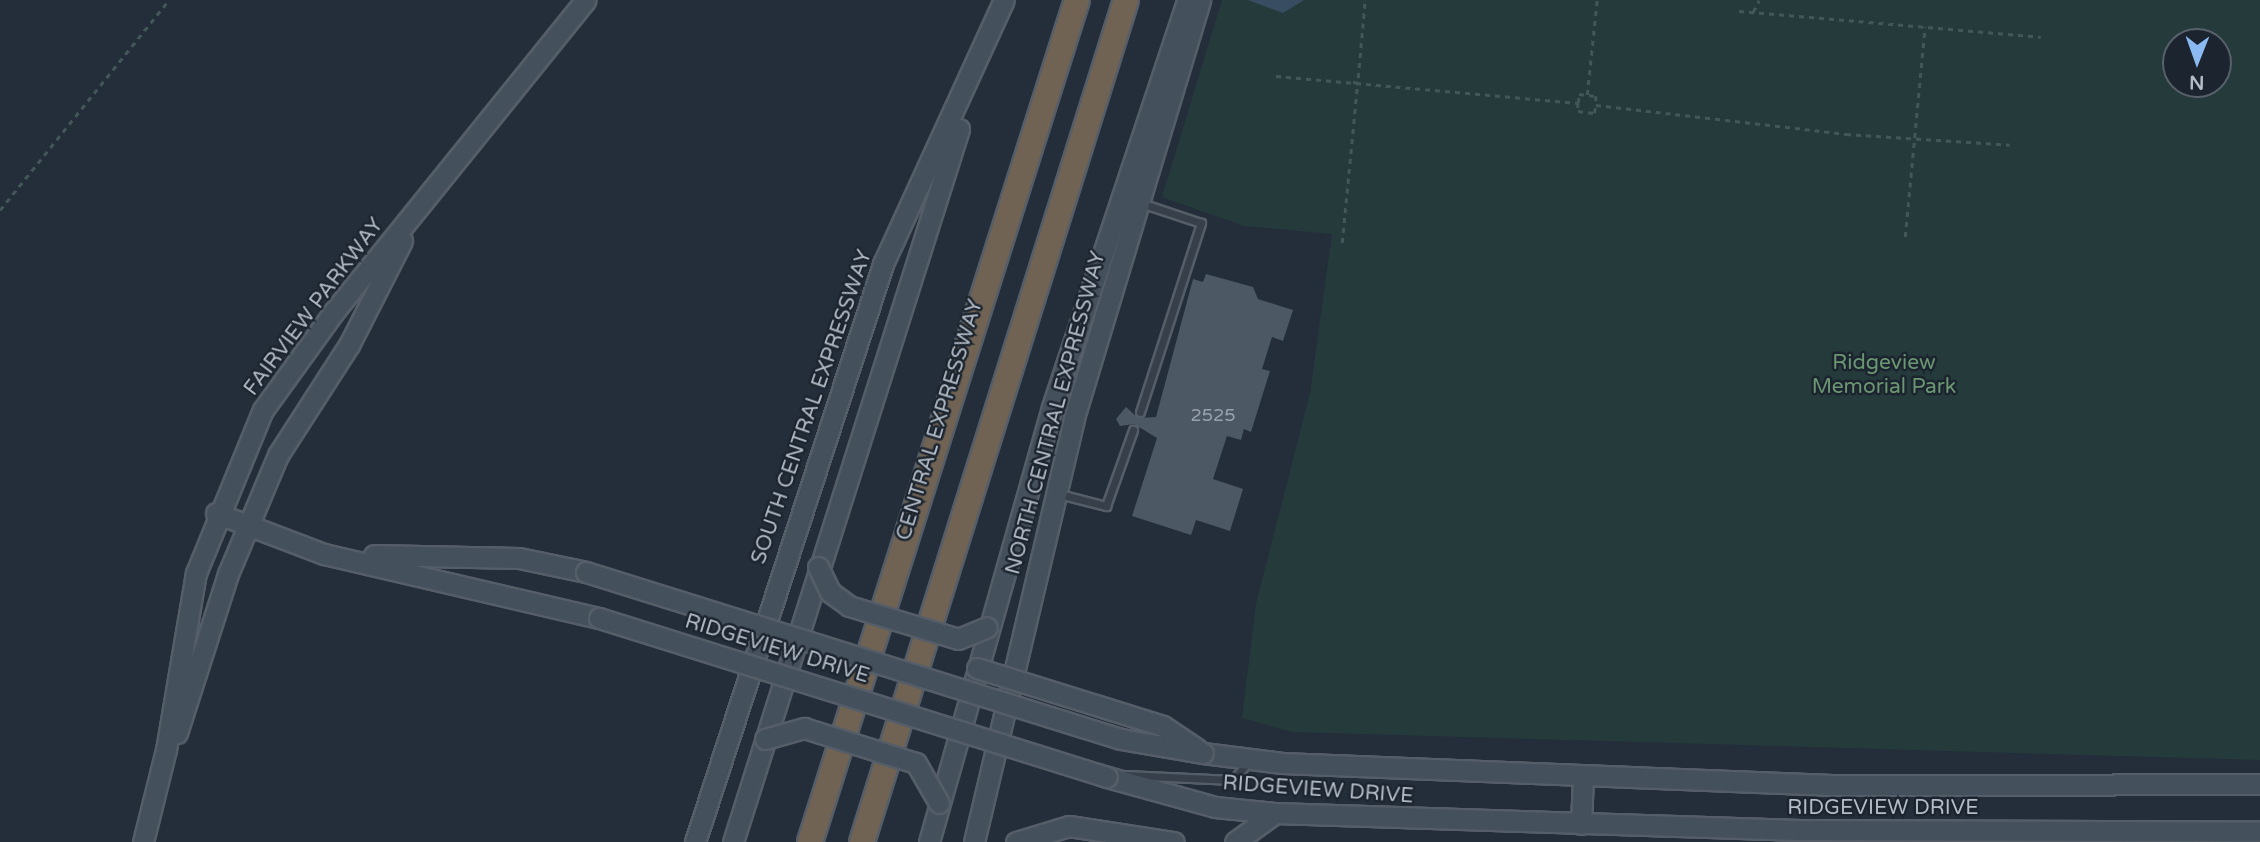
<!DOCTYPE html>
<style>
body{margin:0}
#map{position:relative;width:2260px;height:842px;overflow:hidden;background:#232e3a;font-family:"Varela Round",sans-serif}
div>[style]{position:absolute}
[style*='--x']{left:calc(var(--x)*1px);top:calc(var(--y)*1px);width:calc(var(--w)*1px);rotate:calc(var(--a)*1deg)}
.green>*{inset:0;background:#253a3b}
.water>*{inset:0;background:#394d62}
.building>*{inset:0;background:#4c5965}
.path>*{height:2.5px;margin-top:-1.25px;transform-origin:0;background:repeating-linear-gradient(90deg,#435758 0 5px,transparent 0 10px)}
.roads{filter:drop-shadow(2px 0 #555e68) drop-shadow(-2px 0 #555e68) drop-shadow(0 2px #555e68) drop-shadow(0 -2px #555e68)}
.lane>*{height:7px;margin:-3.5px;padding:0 3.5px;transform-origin:3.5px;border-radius:3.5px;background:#37404a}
.secondary>*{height:19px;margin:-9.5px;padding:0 9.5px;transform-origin:9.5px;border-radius:9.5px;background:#45505d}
.highway>*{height:24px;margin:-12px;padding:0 12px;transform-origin:12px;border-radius:12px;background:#706354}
.bridges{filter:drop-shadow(2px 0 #555e68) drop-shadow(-2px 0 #555e68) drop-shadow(0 2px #555e68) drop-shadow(0 -2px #555e68)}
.secondary-bridge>*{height:19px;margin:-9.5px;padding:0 9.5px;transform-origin:9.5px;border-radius:9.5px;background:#45505d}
span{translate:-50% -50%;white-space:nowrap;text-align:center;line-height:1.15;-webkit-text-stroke:5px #1c252f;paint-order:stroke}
.number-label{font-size:18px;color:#98a2ae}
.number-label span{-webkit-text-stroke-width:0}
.street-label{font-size:21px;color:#b2bbc6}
.park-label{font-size:21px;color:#6a9671}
.north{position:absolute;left:2162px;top:28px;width:70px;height:70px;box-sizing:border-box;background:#1c252f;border:2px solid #58616b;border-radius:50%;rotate:181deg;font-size:19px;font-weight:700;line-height:28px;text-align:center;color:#b2bbc6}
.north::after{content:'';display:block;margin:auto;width:24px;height:32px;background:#8bbaf2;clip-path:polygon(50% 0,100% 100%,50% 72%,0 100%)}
</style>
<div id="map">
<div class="green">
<div style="clip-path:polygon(evenodd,1222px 0,2260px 0,2260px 760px,1292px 732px,1242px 718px,1256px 604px,1310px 393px,1332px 234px,1244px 226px,1162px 197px,1222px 0,2176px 42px,2218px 42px,2218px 84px,2176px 84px,2176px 42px)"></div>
</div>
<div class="water">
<div style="clip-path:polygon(1248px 0,1304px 0,1283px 13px)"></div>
</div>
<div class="building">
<div style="clip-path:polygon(1206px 274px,1253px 287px,1258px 299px,1293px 310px,1283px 341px,1272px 337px,1262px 369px,1270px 371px,1251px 432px,1244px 429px,1241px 440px,1227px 436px,1213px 479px,1243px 489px,1230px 531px,1196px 520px,1191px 535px,1132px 516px,1157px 438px,1134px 424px,1120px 426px,1116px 419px,1126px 407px,1138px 418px,1156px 417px,1193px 279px,1203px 282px)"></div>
</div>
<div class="path">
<div style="--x:1739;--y:11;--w:303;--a:4.9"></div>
<div style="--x:1753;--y:12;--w:13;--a:-63"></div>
<div style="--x:1276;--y:76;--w:303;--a:5.1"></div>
<div style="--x:1578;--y:103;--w:8;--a:90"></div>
<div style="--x:1578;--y:111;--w:16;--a:7"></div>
<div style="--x:1594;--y:113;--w:8;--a:-76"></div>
<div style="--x:1596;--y:105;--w:252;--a:6.6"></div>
<div style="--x:1846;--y:134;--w:164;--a:3.8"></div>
<div style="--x:1358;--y:78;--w:78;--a:-84.9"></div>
<div style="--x:1353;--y:82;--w:8;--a:7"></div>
<div style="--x:1587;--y:95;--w:96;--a:-84"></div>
<div style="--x:1578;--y:103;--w:9;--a:-84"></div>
<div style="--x:1579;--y:94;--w:17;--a:7"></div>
<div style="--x:1596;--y:96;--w:8;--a:90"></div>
<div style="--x:0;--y:210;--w:270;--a:-51.2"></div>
<div style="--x:1905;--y:237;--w:211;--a:-84.6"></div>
<div style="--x:1342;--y:243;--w:157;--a:-84.5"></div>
</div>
<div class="roads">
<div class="lane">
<div style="--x:1140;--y:412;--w:199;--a:-72.1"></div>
<div style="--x:1201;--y:223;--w:63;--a:-161.6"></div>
<div style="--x:1059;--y:494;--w:49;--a:14.3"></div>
<div style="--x:1106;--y:506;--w:81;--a:-70.4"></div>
<div style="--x:1125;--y:775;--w:108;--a:2.7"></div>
<div style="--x:1233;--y:780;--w:23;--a:-50"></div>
</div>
<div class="secondary">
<div style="--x:216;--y:513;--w:116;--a:20.8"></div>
<div style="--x:324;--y:554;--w:282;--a:13.1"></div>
<div style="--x:374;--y:555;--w:145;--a:1.2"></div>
<div style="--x:519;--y:558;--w:68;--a:11.8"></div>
<div style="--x:177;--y:733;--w:167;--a:-72.2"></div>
<div style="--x:228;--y:574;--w:129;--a:-67.2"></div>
<div style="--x:278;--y:455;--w:131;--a:-57.2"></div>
<div style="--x:349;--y:345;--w:117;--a:-63"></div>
<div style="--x:1203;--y:753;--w:80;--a:7.2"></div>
<div style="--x:1282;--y:763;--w:551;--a:2.29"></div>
<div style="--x:1833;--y:785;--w:427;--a:-0.1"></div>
<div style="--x:1107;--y:777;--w:112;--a:15.5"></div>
<div style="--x:1215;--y:807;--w:60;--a:5.7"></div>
<div style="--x:1275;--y:813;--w:525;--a:1.85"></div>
<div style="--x:1800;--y:830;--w:460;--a:0.2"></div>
<div style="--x:1581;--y:824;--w:48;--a:-87.6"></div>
<div style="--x:143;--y:842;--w:95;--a:-76"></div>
<div style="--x:166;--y:750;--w:180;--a:-80.4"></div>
<div style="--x:196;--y:573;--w:176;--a:-67.7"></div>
<div style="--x:263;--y:410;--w:120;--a:-54.2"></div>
<div style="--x:333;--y:313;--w:402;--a:-51.1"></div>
<div style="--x:695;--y:842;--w:608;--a:-71.98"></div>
<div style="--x:883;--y:264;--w:290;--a:-65.4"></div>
<div style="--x:733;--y:842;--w:748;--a:-72.41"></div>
<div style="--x:929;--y:842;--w:452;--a:-74.2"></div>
<div style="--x:1052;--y:407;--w:429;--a:-71.6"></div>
<div style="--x:974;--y:842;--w:436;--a:-76.7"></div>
<div style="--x:1074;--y:418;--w:437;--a:-73.2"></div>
<div style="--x:1016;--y:842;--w:55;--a:-16.8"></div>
<div style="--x:1069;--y:826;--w:106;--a:8.7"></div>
<div style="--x:1235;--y:842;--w:49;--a:-35.9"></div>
</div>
<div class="highway">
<div style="--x:810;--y:842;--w:883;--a:-72.41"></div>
<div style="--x:862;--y:842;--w:882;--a:-72.59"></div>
</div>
</div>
<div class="bridges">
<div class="secondary-bridge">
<div style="--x:818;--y:567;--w:28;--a:64"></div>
<div style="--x:830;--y:592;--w:24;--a:36"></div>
<div style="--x:849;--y:606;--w:114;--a:16.8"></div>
<div style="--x:958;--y:639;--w:31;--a:-22"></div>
<div style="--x:586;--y:572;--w:560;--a:17.34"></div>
<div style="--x:1121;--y:739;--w:83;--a:9.7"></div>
<div style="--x:599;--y:618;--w:532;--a:17.38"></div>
<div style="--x:977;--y:668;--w:195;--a:17.3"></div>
<div style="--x:1163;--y:726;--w:41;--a:34.1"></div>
<div style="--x:765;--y:739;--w:41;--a:-15.8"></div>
<div style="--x:804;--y:728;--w:117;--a:17.4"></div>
<div style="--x:916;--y:763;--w:46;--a:60.1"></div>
</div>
</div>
<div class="number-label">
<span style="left:1213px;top:415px">2525</span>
</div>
<div class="street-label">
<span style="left:314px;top:307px;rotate:-53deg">FAIRVIEW PARKWAY</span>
<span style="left:812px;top:407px;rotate:-71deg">SOUTH CENTRAL EXPRESSWAY</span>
<span style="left:1056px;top:413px;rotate:-75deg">NORTH CENTRAL EXPRESSWAY</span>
<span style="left:940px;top:420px;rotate:-73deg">CENTRAL EXPRESSWAY</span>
<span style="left:777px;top:649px;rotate:17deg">RIDGEVIEW DRIVE</span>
<span style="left:1318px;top:790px;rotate:4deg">RIDGEVIEW DRIVE</span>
<span style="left:1883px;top:808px">RIDGEVIEW DRIVE</span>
</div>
<div class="park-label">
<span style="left:1884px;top:375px">Ridgeview<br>Memorial Park</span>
</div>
<div class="north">N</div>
</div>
